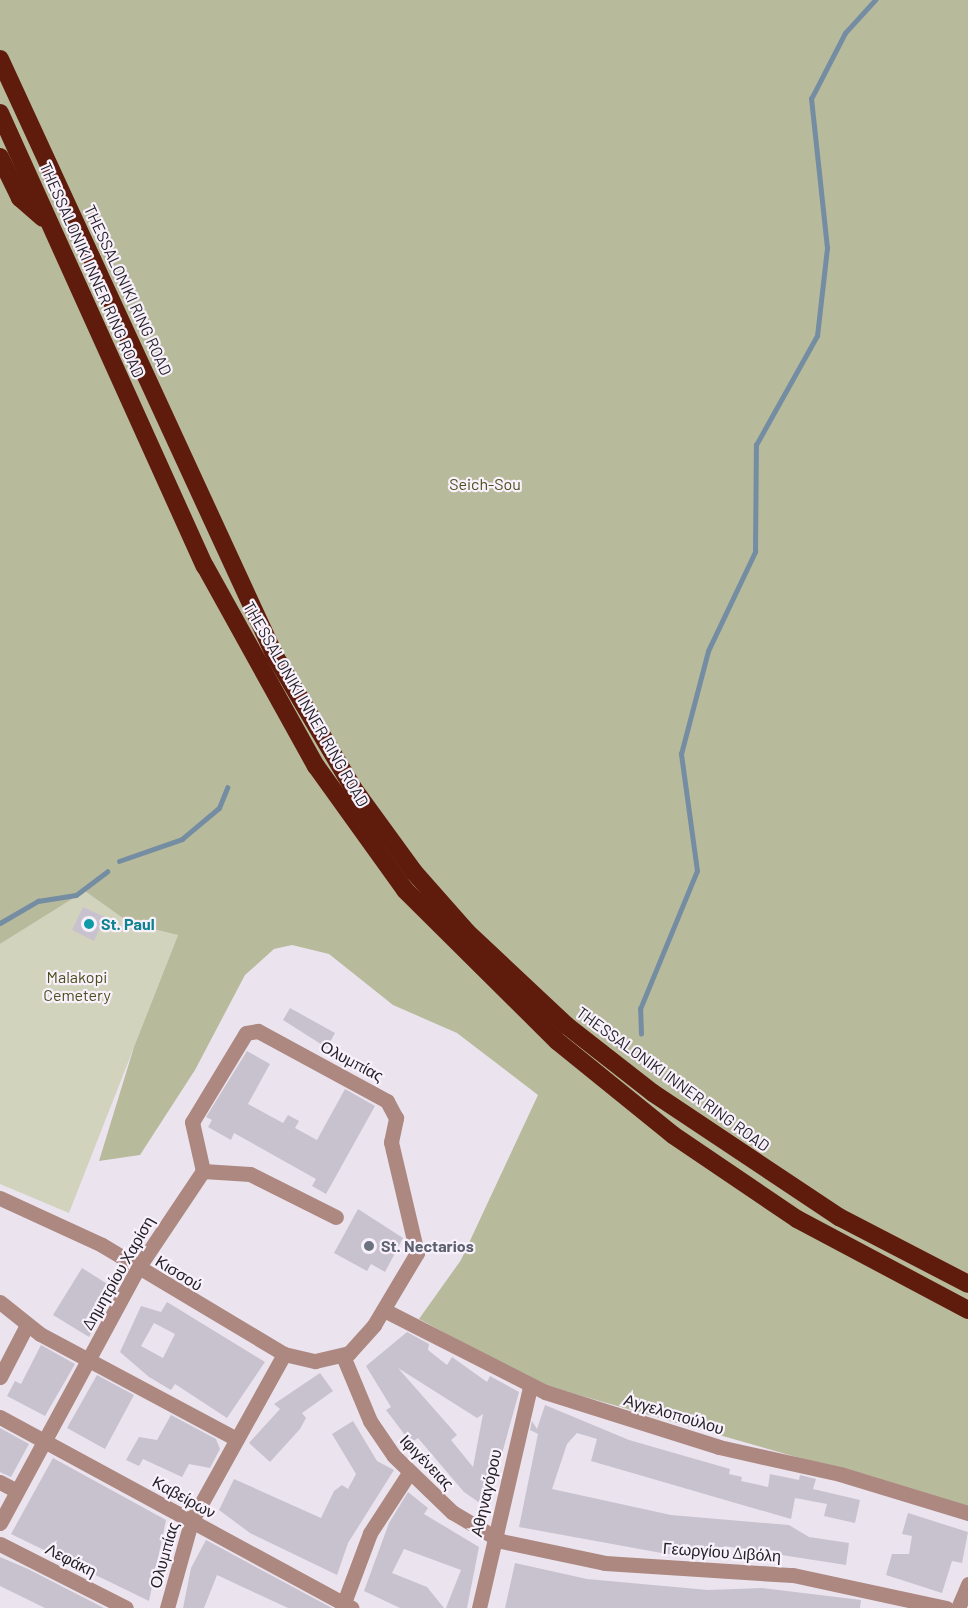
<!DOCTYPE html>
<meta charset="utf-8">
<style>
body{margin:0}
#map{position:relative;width:968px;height:1608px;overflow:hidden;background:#ebe4ef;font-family:Barlow,sans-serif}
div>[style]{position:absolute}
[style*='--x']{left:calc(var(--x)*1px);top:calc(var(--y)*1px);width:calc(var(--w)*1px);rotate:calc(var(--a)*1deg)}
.green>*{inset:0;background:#d2d3bd}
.forest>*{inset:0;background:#b8ba9c}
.stream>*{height:4.5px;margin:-2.25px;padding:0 2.25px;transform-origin:2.25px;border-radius:2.25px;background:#758da2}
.building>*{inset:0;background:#c8c2ce}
.minor>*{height:15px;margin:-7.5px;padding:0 7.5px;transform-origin:7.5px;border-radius:7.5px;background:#ac8880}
.highway>*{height:18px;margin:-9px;padding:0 9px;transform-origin:9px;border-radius:9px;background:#5f1c0d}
.dots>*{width:16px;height:16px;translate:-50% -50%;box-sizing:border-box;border:3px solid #f8f1fc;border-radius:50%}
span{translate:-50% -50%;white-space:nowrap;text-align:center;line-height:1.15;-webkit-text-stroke:4.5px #f8f1fc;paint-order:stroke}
.street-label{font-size:16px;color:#242126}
.park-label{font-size:16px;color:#4d4e1b}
.culture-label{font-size:16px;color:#0d838f;font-weight:700}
.left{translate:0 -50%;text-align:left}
.worship-label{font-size:16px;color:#5b616d;font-weight:700}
</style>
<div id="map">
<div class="green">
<div style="clip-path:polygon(85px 891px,178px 935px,69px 1213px,0 1184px,0 944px)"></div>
</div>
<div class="forest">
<div style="clip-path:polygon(0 0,968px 0,968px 1506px,540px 1384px,419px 1319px,461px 1260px,538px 1095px,457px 1033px,393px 1005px,329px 954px,292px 945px,274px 949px,245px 975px,195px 1070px,140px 1155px,99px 1161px,134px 1047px,178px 935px,130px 923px,85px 891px,0 944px)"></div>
</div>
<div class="stream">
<div style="--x:119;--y:861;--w:67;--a:-19.2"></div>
<div style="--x:182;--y:839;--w:48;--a:-40"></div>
<div style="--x:219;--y:808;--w:22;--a:-68"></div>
<div style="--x:0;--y:923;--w:44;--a:-30.1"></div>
<div style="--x:38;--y:901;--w:38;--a:-9"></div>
<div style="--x:76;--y:895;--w:39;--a:-37"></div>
<div style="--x:641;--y:1034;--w:25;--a:-92"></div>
<div style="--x:640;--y:1009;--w:149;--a:-67.6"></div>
<div style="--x:697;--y:871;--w:118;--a:-97.8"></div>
<div style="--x:681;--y:754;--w:106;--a:-75.3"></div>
<div style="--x:708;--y:651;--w:110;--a:-64.6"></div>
<div style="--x:755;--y:552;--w:107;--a:-89.5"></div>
<div style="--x:756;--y:445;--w:125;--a:-60.8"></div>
<div style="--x:817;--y:336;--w:89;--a:-83.5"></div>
<div style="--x:827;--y:248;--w:150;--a:-96.1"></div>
<div style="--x:811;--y:99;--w:74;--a:-62.7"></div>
<div style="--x:845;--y:33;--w:45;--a:-47.7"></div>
</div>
<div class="building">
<div style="clip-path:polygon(83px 907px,105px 917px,94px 941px,72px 930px)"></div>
<div style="clip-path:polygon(290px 1008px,335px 1033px,327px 1048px,283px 1020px)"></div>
<div style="clip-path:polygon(247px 1051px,270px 1064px,248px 1104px,283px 1123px,288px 1115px,299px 1121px,295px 1128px,317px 1140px,345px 1089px,375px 1106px,326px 1194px,312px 1186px,316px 1179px,234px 1133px,231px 1140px,208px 1127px,212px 1120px,206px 1117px)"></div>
<div style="clip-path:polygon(358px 1209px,403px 1238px,385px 1272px,371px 1264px,367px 1271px,334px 1253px)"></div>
<div style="clip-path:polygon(82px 1268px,109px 1285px,93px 1310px,101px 1315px,89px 1337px,53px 1315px)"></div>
<div style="clip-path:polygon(evenodd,167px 1302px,265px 1362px,227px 1418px,175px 1384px,171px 1390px,149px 1377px,120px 1352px,141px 1306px,161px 1312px,167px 1302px,154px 1323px,175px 1334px,163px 1358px,141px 1346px,154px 1323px)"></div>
<div style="clip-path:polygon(evenodd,407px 1332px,429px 1344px,428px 1350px,447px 1365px,452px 1357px,487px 1382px,490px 1376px,519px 1392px,487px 1508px,464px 1492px,418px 1438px,411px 1443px,386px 1410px,391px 1407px,366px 1366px,407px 1332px,398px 1368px,477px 1418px,483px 1414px,473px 1467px,451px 1440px,457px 1435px,398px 1368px)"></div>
<div style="clip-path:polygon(41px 1345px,75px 1364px,45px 1416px,7px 1396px,15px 1381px,21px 1384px)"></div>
<div style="clip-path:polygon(320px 1373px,333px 1391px,302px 1413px,306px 1418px,300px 1429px,270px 1462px,249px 1443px,280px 1409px,274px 1404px)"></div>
<div style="clip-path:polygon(97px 1375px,134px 1395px,105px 1449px,67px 1428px)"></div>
<div style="clip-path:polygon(545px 1405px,629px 1440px,730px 1469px,729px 1474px,742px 1477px,741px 1481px,768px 1487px,770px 1474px,799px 1480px,800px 1475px,816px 1479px,813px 1489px,860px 1500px,855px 1523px,824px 1516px,827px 1504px,795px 1498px,791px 1519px,591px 1461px,597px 1439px,577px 1433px,567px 1444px,552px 1489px,671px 1515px,789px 1525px,809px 1537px,849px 1543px,846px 1565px,724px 1546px,722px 1556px,667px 1554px,519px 1527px,538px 1434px,530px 1430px,532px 1421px,537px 1429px)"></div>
<div style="clip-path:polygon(171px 1415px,216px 1439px,220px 1449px,210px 1468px,189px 1464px,182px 1477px,143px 1459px,139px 1466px,126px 1460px,139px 1437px,157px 1440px)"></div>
<div style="clip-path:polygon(353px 1421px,377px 1461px,394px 1470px,348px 1543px,337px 1575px,250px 1533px,219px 1510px,234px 1479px,321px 1518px,334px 1491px,342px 1485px,348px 1489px,356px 1474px,332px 1434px)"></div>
<div style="clip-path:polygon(0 1428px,29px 1444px,11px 1477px,0 1472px)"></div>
<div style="clip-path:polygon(53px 1458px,166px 1520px,149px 1601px,11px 1534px)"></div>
<div style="clip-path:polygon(408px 1492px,428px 1508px,424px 1514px,479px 1547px,467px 1608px,446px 1608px,461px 1570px,404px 1549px,392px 1573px,427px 1587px,444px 1608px,400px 1608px,364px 1591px,389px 1523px)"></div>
<div style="clip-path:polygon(908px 1513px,968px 1532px,962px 1563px,952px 1561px,942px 1593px,886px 1575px,892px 1554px,909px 1554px,912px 1536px,902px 1534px)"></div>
<div style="clip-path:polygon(206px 1540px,332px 1608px,288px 1608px,217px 1575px,204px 1608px,183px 1608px,191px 1568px)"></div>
<div style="clip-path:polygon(0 1557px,28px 1569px,104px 1608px,45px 1608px,0 1586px)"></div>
<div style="clip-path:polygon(515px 1563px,587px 1579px,708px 1590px,762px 1588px,861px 1600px,860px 1608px,505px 1608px)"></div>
</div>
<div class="minor">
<div style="--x:0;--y:1198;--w:112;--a:24.7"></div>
<div style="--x:102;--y:1245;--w:212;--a:30.9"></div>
<div style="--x:284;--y:1354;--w:32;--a:13"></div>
<div style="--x:315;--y:1361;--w:35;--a:-13"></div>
<div style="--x:349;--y:1353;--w:38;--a:-48"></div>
<div style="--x:374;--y:1325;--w:84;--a:-59.2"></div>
<div style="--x:417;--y:1253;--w:114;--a:-103.2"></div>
<div style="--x:391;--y:1142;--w:25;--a:-78"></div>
<div style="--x:396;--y:1118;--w:19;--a:-118"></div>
<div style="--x:387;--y:1101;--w:147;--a:-151.5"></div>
<div style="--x:258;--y:1031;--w:12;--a:171"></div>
<div style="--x:246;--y:1033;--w:104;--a:121.2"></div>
<div style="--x:192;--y:1122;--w:50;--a:77.3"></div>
<div style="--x:0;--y:1302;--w:51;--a:38.7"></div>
<div style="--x:40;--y:1334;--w:223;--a:28.1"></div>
<div style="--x:384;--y:1310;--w:181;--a:27"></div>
<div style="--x:545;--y:1392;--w:182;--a:17.5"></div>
<div style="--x:719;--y:1447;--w:124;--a:12.6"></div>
<div style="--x:840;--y:1474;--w:134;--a:16.9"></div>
<div style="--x:343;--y:1356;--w:70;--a:67.4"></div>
<div style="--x:370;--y:1421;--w:42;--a:55.6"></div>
<div style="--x:394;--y:1456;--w:81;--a:44"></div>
<div style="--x:452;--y:1512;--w:57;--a:30.6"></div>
<div style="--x:501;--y:1541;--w:106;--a:11.9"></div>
<div style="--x:605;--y:1563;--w:188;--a:3.7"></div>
<div style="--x:793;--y:1575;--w:157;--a:12.2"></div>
<div style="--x:0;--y:1377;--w:59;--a:-62.6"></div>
<div style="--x:0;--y:1417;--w:400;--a:28.5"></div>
<div style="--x:0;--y:1482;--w:19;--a:28"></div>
<div style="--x:0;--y:1523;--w:290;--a:-61.6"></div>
<div style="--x:138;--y:1268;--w:117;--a:-56.2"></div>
<div style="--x:203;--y:1171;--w:47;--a:3.7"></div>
<div style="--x:250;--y:1174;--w:96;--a:26.6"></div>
<div style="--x:0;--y:1544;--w:141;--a:26.9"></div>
<div style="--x:167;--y:1608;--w:89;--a:-74.4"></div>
<div style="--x:191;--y:1522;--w:192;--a:-61"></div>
<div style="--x:342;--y:1608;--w:80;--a:-69.5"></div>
<div style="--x:370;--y:1533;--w:72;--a:-57"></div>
<div style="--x:479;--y:1608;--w:227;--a:-77"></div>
<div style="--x:958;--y:1608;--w:26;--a:-67"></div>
</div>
<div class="highway">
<div style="--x:0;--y:59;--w:657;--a:65.27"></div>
<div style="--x:275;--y:656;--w:153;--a:59.4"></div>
<div style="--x:353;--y:788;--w:104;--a:54"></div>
<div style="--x:414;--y:872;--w:80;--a:48.5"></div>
<div style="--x:467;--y:932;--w:136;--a:43.2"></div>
<div style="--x:566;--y:1025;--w:110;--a:38"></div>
<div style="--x:653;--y:1093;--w:224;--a:33.7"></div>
<div style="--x:839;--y:1217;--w:145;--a:27.4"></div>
<div style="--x:0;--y:113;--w:497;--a:65.7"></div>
<div style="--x:205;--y:566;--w:229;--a:61"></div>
<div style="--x:316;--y:766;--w:153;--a:54.3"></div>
<div style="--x:405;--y:890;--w:214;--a:44.8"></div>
<div style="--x:557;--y:1041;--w:149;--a:39"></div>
<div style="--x:673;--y:1135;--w:150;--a:34.1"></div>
<div style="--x:797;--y:1219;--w:194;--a:28"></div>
<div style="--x:0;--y:157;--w:46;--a:64"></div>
<div style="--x:20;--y:198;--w:30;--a:41"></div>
</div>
<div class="dots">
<div style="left:89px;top:924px;background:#0f9aa8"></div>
<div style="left:369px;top:1246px;background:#6b7280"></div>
</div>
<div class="street-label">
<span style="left:92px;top:270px;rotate:66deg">THESSALONIKI INNER RING ROAD</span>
<span style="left:128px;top:290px;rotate:65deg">THESSALONIKI RING ROAD</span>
<span style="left:306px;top:704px;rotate:60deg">THESSALONIKI INNER RING ROAD</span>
<span style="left:352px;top:1061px;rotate:28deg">Ολυμπίας</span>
<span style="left:673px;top:1079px;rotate:36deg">THESSALONIKI INNER RING ROAD</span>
<span style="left:118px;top:1273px;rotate:-60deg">Δημητρίου Χαρίση</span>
<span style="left:179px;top:1273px;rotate:32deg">Κισσού</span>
<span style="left:674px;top:1414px;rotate:17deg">Αγγελοπούλου</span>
<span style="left:427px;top:1462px;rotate:46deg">Ιφιγένειας</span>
<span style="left:486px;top:1493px;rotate:-77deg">Αθηναγόρου</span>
<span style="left:184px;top:1497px;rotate:29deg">Καβείρων</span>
<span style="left:722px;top:1552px;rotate:4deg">Γεωργίου Διβόλη</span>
<span style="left:164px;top:1555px;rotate:-74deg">Ολυμπίας</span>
<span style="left:71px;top:1560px;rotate:27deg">Λεφάκη</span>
</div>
<div class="park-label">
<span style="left:485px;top:484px">Seich-Sou</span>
<span style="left:77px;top:986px">Malakopi<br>Cemetery</span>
</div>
<div class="culture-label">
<span class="left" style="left:101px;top:924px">St. Paul</span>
</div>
<div class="worship-label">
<span class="left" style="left:381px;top:1246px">St. Nectarios</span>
</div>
</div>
